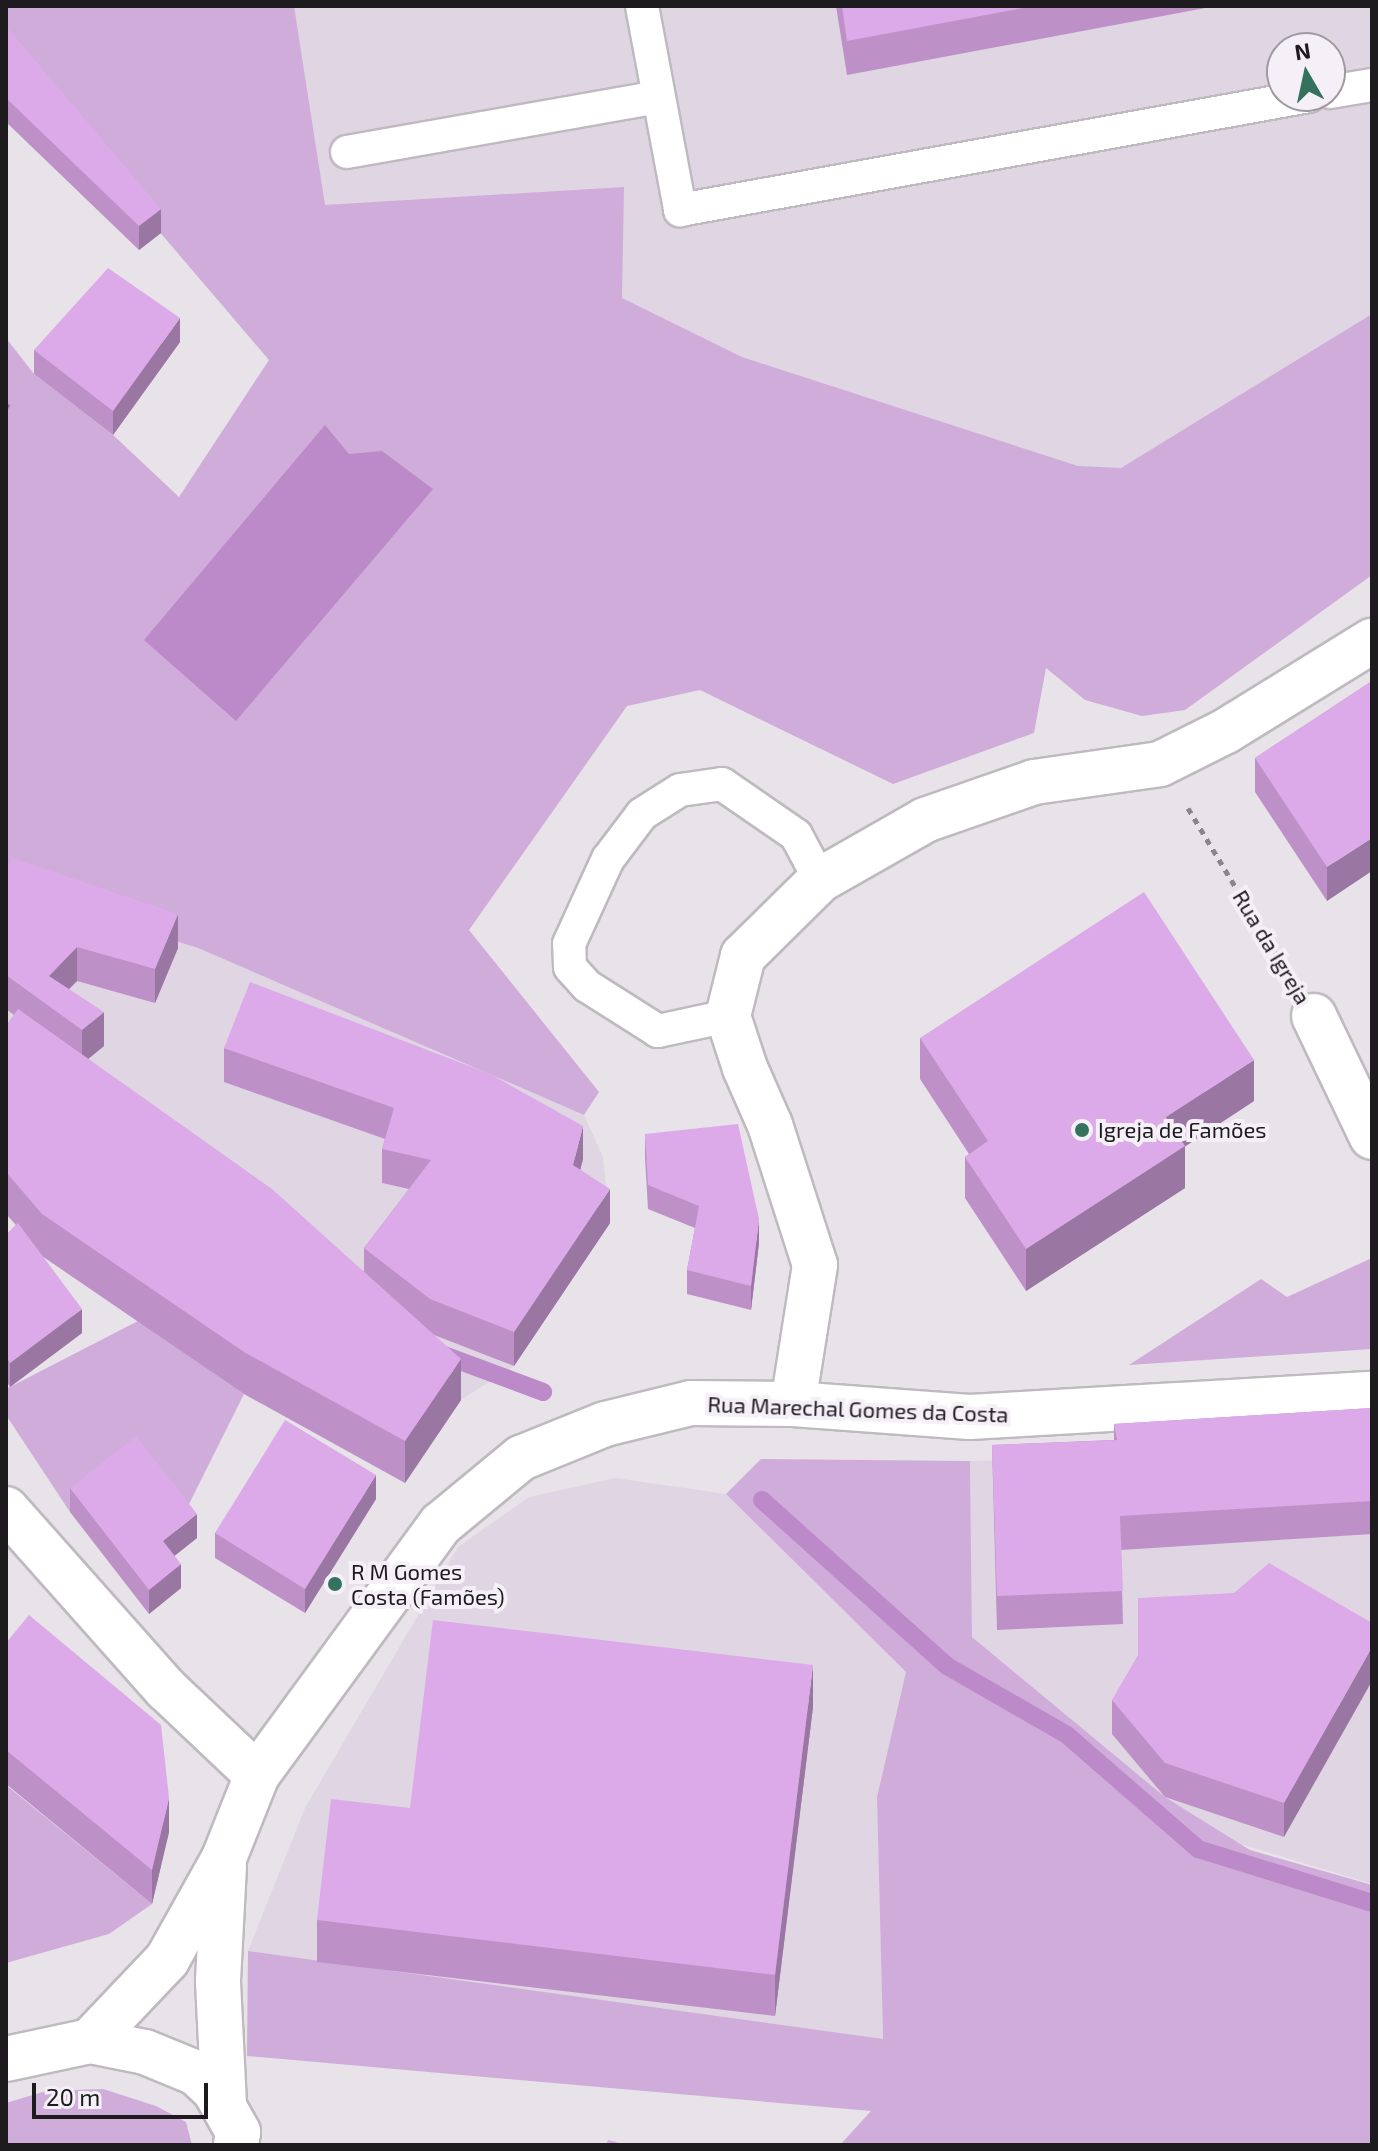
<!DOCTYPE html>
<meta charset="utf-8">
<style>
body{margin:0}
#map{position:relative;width:1378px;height:2151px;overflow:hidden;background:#e8e2e9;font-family:"Exo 2",sans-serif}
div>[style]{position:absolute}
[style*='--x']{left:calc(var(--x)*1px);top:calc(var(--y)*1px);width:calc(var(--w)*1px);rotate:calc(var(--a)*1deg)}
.built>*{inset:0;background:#e0d5e3}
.green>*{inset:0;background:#d0acda}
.water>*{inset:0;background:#bc8ac9}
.stream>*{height:18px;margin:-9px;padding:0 9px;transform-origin:9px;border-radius:9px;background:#bc8ac9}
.path>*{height:5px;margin-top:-2.5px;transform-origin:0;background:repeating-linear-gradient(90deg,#89858a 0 6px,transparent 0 12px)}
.roads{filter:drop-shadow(2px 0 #bfb9c0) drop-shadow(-2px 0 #bfb9c0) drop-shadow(0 2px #bfb9c0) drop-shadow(0 -2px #bfb9c0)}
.service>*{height:32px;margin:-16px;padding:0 16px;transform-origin:16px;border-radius:16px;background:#fff}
.minor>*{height:44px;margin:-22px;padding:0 22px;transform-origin:22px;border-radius:22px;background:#fff}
.secondary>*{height:44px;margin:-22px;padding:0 22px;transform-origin:22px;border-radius:22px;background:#fff}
.wall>*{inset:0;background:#bd91c8}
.shaded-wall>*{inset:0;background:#9a76a3}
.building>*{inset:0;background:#dca9e9}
.dots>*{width:22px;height:22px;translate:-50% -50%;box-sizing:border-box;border:4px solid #f5eff7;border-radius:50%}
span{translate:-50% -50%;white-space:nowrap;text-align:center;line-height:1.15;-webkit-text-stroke:8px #f5eff7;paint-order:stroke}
.street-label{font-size:22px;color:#1e1b1e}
.poi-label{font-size:22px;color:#1e1b1e}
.left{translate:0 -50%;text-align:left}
.frame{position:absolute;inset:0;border:8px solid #1e1b1e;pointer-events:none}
.north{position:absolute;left:1266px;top:32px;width:80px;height:80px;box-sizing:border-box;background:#f5eff7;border:2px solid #9f9aa0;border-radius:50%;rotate:351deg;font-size:22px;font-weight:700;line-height:32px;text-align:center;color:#1e1b1e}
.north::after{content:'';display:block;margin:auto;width:28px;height:36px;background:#35725e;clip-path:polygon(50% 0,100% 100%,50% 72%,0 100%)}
.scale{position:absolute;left:32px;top:2083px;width:176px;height:36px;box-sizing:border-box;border:4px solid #1e1b1e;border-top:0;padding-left:10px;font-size:24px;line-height:28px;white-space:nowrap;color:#1e1b1e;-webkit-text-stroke:6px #f5eff7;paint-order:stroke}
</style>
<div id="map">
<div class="built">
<div style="clip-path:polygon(evenodd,6px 6px,1372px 6px,1372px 455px,1046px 668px,349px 454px,161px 233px,6px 6px,1282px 48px,1330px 48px,1330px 96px,1282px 96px,1282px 48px)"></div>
<div style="clip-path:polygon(6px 889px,198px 948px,584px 1115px,603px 1157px,610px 1223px,514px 1366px,461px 1400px,405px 1483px,244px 1394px,42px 1256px,6px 1038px)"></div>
<div style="clip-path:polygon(1372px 1442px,1372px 1884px,1241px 1844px,1165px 1797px,972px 1637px,970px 1461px,1114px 1458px)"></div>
<div style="clip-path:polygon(615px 1478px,726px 1494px,906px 1672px,877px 1797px,883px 2040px,248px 1951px,305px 1808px,458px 1547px,529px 1497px)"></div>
</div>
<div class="green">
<div style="clip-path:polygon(6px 6px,294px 6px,325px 205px,624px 187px,622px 298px,742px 357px,1078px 466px,1121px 468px,1372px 314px,1372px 575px,1185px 710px,1142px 716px,1085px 700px,1046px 668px,1034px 733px,893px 784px,700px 690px,627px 706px,469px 930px,599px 1092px,584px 1115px,198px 948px,6px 889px,6px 338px,34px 374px,113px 435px,179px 497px,269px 360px,6px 52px)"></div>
<div style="clip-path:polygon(1372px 1258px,1372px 1349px,1129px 1365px,1261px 1279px,1287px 1297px)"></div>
<div style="clip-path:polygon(138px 1321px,244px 1394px,182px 1518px,70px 1512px,6px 1415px,6px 1389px)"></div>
<div style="clip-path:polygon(761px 1459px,970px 1461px,972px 1637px,1165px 1797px,1250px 1850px,1372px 1885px,1372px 2145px,840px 2145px,871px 2111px,247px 2056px,248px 1951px,883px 2039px,877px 1797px,906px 1672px,726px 1494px)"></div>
<div style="clip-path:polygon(6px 1785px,152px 1904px,109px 1934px,6px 1963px)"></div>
<div style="clip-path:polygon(103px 2089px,156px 2106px,186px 2122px,192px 2145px,6px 2145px,6px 2103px,46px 2091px)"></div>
</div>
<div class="water">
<div style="clip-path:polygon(325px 425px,349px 454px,382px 451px,433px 489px,236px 721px,144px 640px)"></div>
</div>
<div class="stream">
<div style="--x:441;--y:1354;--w:109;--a:20.4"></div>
<div style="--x:762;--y:1500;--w:249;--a:41.9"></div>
<div style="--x:947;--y:1666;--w:138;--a:29.9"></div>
<div style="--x:1067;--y:1735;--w:174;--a:41"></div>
<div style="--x:1198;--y:1849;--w:182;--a:17.2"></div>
</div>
<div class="path">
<div style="--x:6;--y:407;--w:4;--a:-56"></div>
<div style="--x:1188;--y:808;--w:190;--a:59"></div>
</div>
<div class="roads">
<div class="service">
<div style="--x:642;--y:6;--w:208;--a:79.4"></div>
<div style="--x:680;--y:210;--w:639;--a:-10.27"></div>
<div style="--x:1330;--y:92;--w:43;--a:-9.5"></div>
<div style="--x:347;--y:152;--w:316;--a:-10"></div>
<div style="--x:728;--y:1016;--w:72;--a:167.9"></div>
<div style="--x:658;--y:1031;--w:84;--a:-147.6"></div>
<div style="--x:587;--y:986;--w:25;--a:-132"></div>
<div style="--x:570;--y:967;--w:23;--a:-92"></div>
<div style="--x:569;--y:944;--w:94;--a:-65.4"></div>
<div style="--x:608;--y:859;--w:56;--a:-52.9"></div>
<div style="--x:642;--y:814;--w:45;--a:-32.3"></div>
<div style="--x:680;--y:790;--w:42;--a:-8.1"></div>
<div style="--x:722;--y:784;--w:90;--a:34.6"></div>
<div style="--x:796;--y:835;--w:51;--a:61.9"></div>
</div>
<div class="minor">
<div style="--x:1314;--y:1016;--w:134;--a:64.4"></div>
<div style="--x:793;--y:1404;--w:141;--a:-81"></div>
<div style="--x:815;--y:1265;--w:147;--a:-107.8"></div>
<div style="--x:770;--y:1125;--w:62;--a:-113.7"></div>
<div style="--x:745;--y:1068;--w:55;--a:-108.1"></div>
<div style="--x:728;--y:1016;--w:62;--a:-76"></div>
<div style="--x:743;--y:956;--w:108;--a:-44.6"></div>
<div style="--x:820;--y:880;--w:121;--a:-29.7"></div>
<div style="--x:925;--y:820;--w:115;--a:-19.2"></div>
<div style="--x:1034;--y:782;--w:127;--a:-8.1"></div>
<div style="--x:1160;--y:764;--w:74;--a:-26.6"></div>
<div style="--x:1226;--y:731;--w:172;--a:-31.7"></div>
<div style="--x:6;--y:1509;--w:241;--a:48.4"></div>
<div style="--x:166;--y:1689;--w:125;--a:43.4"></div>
</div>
<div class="secondary">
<div style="--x:224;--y:1866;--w:116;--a:93"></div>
<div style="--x:218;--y:1982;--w:122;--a:87.2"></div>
<div style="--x:90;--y:2041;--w:112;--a:-46.5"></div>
<div style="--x:167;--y:1960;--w:117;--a:-60.8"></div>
<div style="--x:224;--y:1858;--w:89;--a:-68.3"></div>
<div style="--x:257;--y:1775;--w:311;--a:-53.8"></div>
<div style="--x:441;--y:1524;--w:104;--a:-39.5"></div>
<div style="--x:521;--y:1458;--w:91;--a:-22"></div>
<div style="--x:605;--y:1424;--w:89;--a:-13.7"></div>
<div style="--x:691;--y:1403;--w:102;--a:0.6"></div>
<div style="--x:793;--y:1404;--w:177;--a:4.2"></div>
<div style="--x:970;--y:1417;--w:403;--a:-3.3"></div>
<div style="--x:6;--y:2059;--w:86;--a:-12.1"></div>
<div style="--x:90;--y:2041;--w:56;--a:11.3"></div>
<div style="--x:145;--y:2052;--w:55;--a:22.4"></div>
<div style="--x:196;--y:2073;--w:26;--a:43"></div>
<div style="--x:215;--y:2091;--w:47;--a:60.7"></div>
<div style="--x:238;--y:2132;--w:13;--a:99"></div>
</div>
</div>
<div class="wall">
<div style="clip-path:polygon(836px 6px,1216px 6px,847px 75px)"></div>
<div style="clip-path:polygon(6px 26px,161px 233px,139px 250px,6px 122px)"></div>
<div style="clip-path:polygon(180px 342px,113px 435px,34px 374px,34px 350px)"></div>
<div style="clip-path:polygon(1372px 681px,1327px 901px,1255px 792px,1255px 758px)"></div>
<div style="clip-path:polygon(6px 868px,178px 948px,155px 1003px,77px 981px,69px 989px,104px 1046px,88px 1059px,364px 1272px,364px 1248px,409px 1189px,382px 1183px,382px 1149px,385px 1139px,224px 1082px,224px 1048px,583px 1159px,580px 1170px,610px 1223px,514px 1366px,434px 1335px,461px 1400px,405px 1483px,244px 1394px,42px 1256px,82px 1333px,10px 1387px,6px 1381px,6px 1235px,16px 1225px,6px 1214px,6px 1026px,14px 1015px,6px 1009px)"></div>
<div style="clip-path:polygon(920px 1038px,1254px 1101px,1185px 1146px,1185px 1188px,1026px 1291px,965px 1198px,965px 1157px,969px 1154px,920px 1079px)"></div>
<div style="clip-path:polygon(645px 1134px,759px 1243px,751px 1310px,687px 1294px,687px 1270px,695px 1228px,648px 1209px,645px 1158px)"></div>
<div style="clip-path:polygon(1372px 1408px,1372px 1534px,1121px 1550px,1123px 1624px,997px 1630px,992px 1445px,1114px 1440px,1114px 1424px)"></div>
<div style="clip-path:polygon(70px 1488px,197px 1538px,174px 1556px,181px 1588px,149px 1614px,70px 1512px)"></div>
<div style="clip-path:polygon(376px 1499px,305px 1613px,215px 1558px,215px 1533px)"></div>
<div style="clip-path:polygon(1372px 1623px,1284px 1837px,1165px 1797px,1112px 1734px,1112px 1700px)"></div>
<div style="clip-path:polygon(6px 1643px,169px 1832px,152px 1904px,6px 1784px)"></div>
<div style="clip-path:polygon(813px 1707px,775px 2016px,317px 1962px,317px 1920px,410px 1808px)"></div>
</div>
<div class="shaded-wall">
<div style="clip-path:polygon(161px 209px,161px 233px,139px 250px,139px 226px)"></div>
<div style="clip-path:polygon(180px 318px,180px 342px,113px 435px,113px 411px)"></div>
<div style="clip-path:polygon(1372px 838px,1372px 871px,1327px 901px,1327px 867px)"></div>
<div style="clip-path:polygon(178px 914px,178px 948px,155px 1003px,155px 969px)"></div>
<div style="clip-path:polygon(77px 947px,77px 981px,51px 1007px,49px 976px)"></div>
<div style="clip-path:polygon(104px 1012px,104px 1046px,82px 1064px,82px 1030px)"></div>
<div style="clip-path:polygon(1254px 1060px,1254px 1101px,1166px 1159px,1166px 1117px)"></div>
<div style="clip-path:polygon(583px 1126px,583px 1159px,573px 1198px,573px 1165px)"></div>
<div style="clip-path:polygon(1185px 1146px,1185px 1188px,1026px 1291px,1026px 1249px)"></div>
<div style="clip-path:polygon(610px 1189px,610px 1223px,514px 1366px,514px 1332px)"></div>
<div style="clip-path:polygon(759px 1219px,759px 1243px,751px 1310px,751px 1286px)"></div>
<div style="clip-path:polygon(82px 1309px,82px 1333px,10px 1387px,10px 1363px)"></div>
<div style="clip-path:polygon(461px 1359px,461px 1400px,405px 1483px,405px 1441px)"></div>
<div style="clip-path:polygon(376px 1475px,376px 1499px,305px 1613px,305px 1589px)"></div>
<div style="clip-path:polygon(197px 1514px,197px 1538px,163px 1565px,163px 1541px)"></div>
<div style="clip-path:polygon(181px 1564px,181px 1588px,149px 1614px,149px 1590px)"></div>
<div style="clip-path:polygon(1372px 1647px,1372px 1681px,1284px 1837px,1284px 1803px)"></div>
<div style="clip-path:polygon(813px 1665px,813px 1707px,775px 2016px,775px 1975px)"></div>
<div style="clip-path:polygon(169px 1798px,169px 1832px,152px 1904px,152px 1870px)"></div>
</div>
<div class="building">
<div style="clip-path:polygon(842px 6px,1034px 6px,847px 41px)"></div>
<div style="clip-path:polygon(6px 26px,161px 209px,139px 226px,6px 98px)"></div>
<div style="clip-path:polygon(108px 268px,180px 318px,113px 411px,34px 350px)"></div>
<div style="clip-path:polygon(1372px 681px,1372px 838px,1327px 867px,1255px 758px)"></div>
<div style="clip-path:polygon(12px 858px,178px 914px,155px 969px,77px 947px,49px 976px,104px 1012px,82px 1030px,6px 975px,6px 868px)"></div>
<div style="clip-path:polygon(1144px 892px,1254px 1060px,1166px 1117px,1185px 1146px,1026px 1249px,965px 1157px,988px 1141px,920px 1038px)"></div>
<div style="clip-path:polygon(250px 982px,490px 1074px,583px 1126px,573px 1165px,610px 1189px,514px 1332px,430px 1299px,364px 1248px,431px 1160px,382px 1149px,394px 1108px,224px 1048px)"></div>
<div style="clip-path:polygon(18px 1009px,272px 1189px,461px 1359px,405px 1441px,244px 1352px,42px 1214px,6px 1172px,6px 1026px)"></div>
<div style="clip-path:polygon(738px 1124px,759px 1219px,751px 1286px,687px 1270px,699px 1206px,648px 1185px,645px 1134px)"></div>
<div style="clip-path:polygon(18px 1223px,82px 1309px,10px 1363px,6px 1357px,6px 1235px)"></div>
<div style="clip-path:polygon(1372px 1408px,1372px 1501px,1120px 1516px,1123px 1591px,997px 1596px,992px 1445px,1117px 1440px,1114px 1424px)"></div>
<div style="clip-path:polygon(285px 1420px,376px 1475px,305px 1589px,215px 1533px)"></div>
<div style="clip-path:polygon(136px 1436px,197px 1514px,163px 1541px,181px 1564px,149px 1590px,70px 1488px)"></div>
<div style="clip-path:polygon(1269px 1563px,1372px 1623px,1372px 1647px,1284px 1803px,1165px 1763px,1112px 1700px,1138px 1655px,1138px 1598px,1234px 1593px)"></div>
<div style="clip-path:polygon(29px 1615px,161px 1725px,169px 1798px,152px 1870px,6px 1750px,6px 1643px)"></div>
<div style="clip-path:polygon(433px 1620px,813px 1665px,775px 1975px,317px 1920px,331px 1799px,410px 1808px)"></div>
<div style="clip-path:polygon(608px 2140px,627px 2145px,606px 2145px)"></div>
</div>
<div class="dots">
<div style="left:1082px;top:1130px;background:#35725e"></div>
<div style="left:335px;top:1584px;background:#35725e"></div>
</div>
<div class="street-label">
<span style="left:1272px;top:947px;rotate:59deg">Rua da Igreja</span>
<span style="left:858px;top:1409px;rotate:2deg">Rua Marechal Gomes da Costa</span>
</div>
<div class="poi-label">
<span class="left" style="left:1098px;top:1130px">Igreja de Famões</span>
<span class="left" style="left:351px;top:1584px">R M Gomes<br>Costa (Famões)</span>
</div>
<div class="frame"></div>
<div class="north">N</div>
<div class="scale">20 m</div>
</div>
